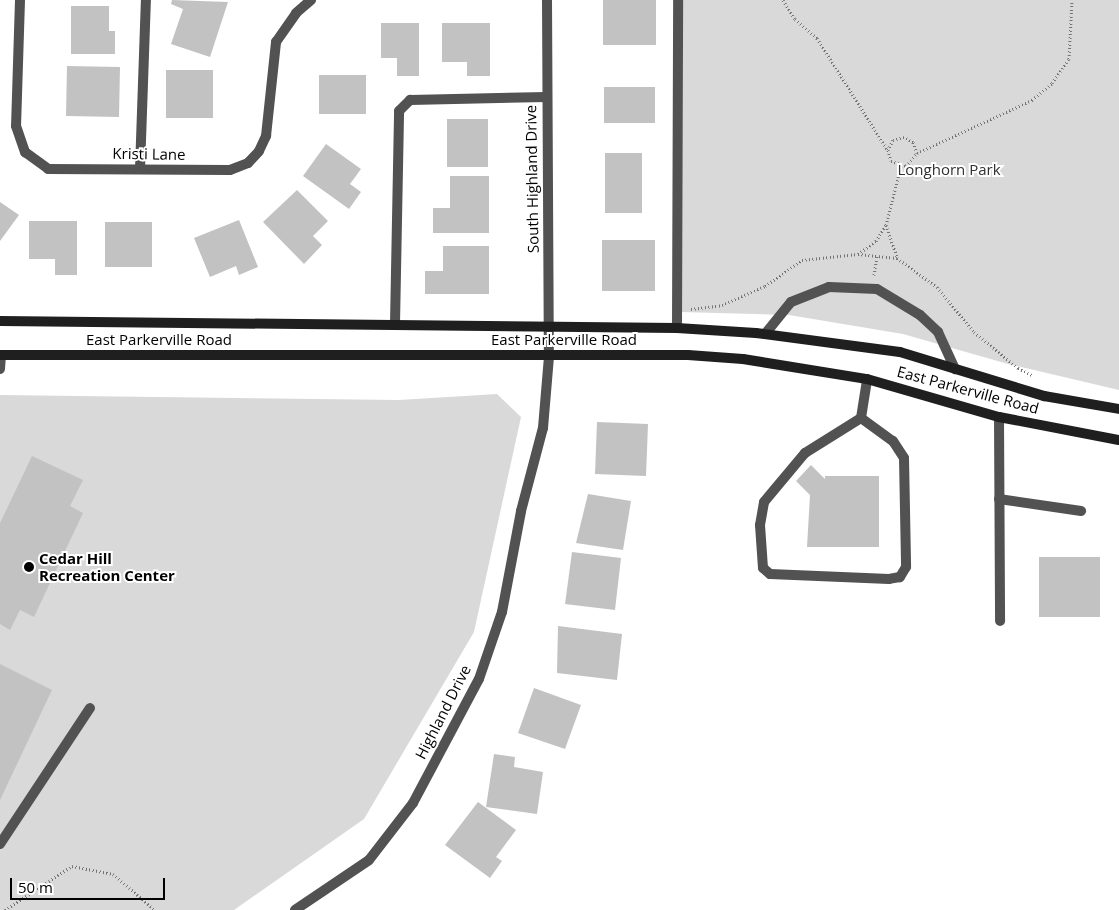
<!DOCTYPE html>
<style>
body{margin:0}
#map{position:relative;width:1119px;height:910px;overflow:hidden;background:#fff;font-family:"Open Sans",sans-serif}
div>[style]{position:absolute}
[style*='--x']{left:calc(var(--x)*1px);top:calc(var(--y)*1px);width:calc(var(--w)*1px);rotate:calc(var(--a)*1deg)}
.green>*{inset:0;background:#d9d9d9}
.building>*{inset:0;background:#c2c2c2}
.path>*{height:3px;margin-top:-1.5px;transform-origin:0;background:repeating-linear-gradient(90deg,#747474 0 1px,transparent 0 3.5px)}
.service>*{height:10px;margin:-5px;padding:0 5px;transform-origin:5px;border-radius:5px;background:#525252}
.minor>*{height:10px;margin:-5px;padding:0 5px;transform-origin:5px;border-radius:5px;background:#525252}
.tertiary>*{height:10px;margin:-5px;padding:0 5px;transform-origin:5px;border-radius:5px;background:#525252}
.secondary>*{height:10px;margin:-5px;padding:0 5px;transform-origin:5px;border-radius:5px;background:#1f1f1f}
.dots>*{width:14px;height:14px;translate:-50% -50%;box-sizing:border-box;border:2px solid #fff;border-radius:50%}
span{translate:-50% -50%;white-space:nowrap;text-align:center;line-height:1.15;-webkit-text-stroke:4px #fff;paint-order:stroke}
.street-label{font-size:15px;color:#000}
.park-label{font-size:15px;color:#303030}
.poi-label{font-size:15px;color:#000;font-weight:700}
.left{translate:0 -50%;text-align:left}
.scale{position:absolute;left:10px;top:878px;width:155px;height:22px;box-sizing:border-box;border:2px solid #000;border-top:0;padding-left:6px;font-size:15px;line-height:18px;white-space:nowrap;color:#000;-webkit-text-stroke:4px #fff;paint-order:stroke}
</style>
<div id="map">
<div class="green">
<div style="clip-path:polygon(683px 0,1119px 0,1119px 390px,1008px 364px,903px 334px,789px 315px,681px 312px)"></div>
<div style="clip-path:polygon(497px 394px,521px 417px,474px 632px,364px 819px,234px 910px,0 910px,0 395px,399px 400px)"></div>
</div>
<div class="building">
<div style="clip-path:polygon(172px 0,228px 2px,210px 57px,171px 44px,183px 9px,171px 4px)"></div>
<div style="clip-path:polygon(603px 0,656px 0,656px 45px,603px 45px)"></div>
<div style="clip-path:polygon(71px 6px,109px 6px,109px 31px,115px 31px,115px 54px,71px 54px)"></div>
<div style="clip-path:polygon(381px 23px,419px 23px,419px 76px,397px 76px,397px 58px,381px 58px)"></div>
<div style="clip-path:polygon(442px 23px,490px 23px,490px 76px,467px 76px,467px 62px,442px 62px)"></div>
<div style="clip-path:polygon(67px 66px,120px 67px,119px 117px,66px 116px)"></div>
<div style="clip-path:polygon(166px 70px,213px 70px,213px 118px,166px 118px)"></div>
<div style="clip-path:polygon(319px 75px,366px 75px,366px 114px,319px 114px)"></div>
<div style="clip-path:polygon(604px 87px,655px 87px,655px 123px,604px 123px)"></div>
<div style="clip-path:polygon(447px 119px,488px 119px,488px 167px,447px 167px)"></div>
<div style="clip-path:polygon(326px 144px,361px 169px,350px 184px,361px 192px,349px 209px,303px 176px)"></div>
<div style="clip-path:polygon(605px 153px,642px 153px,642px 213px,605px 213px)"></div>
<div style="clip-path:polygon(450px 176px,489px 176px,489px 233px,433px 233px,433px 208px,450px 208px)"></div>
<div style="clip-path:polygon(297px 190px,328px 221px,313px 236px,322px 245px,304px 264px,263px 222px)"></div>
<div style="clip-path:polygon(0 202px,19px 215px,0 241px)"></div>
<div style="clip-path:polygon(239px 220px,258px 267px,239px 275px,236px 266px,210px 277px,194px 238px)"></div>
<div style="clip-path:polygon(29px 221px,77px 221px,77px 275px,55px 275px,55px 259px,29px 259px)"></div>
<div style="clip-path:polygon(105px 222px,152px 222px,152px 267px,105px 267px)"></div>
<div style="clip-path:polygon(602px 240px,655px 240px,655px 291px,602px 291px)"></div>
<div style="clip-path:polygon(443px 246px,489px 246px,489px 294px,425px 294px,425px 271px,443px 271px)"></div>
<div style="clip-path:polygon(597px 422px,648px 424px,646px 476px,595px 474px)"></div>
<div style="clip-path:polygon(32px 456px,83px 480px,70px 506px,83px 513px,34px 617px,20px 610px,10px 630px,0 624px,0 523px)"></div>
<div style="clip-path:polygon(811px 465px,825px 479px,825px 476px,879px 476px,879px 547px,807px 547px,810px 495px,796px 481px)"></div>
<div style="clip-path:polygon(588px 494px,631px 501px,623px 550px,576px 543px)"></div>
<div style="clip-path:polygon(572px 552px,621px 558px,615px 610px,565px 604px)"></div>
<div style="clip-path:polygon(1039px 557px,1100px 557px,1100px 617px,1039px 617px)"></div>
<div style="clip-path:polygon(558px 626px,622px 634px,617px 680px,557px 673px)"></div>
<div style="clip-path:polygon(0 664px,52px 690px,0 800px)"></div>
<div style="clip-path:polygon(534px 688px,581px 705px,565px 749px,518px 733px)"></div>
<div style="clip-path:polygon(494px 754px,515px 757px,514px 767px,543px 772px,537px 814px,486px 807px)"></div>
<div style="clip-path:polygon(478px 802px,516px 830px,496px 857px,502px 861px,490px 878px,445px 845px)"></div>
</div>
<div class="path">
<div style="--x:783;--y:0;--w:22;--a:58"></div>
<div style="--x:795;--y:19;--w:29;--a:41"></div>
<div style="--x:817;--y:38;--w:131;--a:57.8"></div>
<div style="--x:917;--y:153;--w:12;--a:-110"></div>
<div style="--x:913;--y:142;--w:10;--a:-151"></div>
<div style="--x:904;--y:137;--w:11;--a:165"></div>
<div style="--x:893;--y:140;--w:11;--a:117"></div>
<div style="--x:888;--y:150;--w:11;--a:75"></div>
<div style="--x:891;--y:161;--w:16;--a:18"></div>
<div style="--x:906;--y:166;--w:17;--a:-50"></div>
<div style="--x:917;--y:153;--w:127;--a:-24.7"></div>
<div style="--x:1032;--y:100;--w:26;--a:-40"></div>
<div style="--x:1052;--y:83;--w:29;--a:-55"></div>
<div style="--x:1069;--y:59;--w:59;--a:-87.1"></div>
<div style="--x:886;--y:225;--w:34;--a:71"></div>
<div style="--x:858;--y:254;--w:39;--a:6"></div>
<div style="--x:897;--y:258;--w:49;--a:35.9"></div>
<div style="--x:937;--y:287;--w:58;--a:50.6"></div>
<div style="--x:974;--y:332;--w:57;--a:39.3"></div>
<div style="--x:1018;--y:368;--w:16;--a:27"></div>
<div style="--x:874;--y:275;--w:19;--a:-81"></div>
<div style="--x:691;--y:309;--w:31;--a:-7"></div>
<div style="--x:722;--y:305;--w:47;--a:-23.8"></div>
<div style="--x:765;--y:286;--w:45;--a:-35.1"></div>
<div style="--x:802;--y:260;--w:56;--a:-6.1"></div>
<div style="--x:858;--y:254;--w:22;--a:-36"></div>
<div style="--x:876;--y:241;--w:19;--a:-58"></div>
<div style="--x:886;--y:225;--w:61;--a:-75.7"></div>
<div style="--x:5;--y:910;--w:80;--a:-33.3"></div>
<div style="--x:72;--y:866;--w:42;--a:11"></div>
<div style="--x:113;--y:874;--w:55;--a:40.6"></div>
</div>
<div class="service">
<div style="--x:140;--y:169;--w:169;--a:-88"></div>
<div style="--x:395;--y:324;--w:213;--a:-88.9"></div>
<div style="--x:399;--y:111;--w:16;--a:-45"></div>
<div style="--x:410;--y:100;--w:137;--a:-1.3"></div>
<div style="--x:677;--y:328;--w:328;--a:-89.8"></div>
<div style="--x:765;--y:334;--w:41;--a:-50.9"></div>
<div style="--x:791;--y:302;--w:41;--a:-21.5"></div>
<div style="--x:829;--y:287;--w:48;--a:2.4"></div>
<div style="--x:877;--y:289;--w:50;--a:31.2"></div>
<div style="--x:920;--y:315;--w:25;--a:43"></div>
<div style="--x:938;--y:332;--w:41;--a:65.3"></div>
<div style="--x:0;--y:369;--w:14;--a:-86"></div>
<div style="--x:999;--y:417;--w:204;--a:89.7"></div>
<div style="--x:861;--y:418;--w:39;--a:36"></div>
<div style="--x:893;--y:441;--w:20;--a:57"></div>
<div style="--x:904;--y:458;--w:109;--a:88.9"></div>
<div style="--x:906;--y:567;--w:12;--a:121"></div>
<div style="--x:900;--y:577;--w:11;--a:170"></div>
<div style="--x:889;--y:579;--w:119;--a:-177.6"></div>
<div style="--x:770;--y:574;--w:9;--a:-139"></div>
<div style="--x:763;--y:568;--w:43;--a:-94"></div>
<div style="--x:760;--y:525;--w:23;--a:-80"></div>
<div style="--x:764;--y:502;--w:64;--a:-50.1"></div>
<div style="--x:805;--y:453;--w:66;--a:-32"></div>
<div style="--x:861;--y:418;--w:39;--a:-81"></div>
<div style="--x:999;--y:499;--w:83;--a:8.3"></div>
<div style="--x:0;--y:844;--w:163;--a:-56.5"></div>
</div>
<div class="minor">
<div style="--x:20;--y:0;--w:126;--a:91.8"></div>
<div style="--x:16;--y:126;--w:28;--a:71"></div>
<div style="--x:25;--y:152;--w:29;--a:36"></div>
<div style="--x:48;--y:169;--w:182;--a:0.3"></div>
<div style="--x:230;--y:170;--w:19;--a:-21"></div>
<div style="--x:248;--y:163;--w:16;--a:-47"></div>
<div style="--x:259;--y:151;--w:17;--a:-65"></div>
<div style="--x:266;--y:136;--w:95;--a:-83.9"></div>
<div style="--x:276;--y:42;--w:35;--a:-55"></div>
<div style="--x:296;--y:13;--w:20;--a:-41"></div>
<div style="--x:295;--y:910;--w:89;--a:-34"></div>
<div style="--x:369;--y:860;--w:72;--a:-52.3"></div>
<div style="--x:413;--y:803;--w:140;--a:-62"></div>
<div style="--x:479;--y:679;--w:71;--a:-71.1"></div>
<div style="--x:502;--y:612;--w:103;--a:-79.3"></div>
<div style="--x:521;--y:511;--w:86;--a:-75.2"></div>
<div style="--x:543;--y:428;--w:71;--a:-85.2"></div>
</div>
<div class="tertiary">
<div style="--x:547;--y:0;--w:357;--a:89.7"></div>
</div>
<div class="secondary">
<div style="--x:0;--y:321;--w:677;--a:0.59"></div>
<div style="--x:677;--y:328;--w:79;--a:3.6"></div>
<div style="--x:756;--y:333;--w:145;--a:7.5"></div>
<div style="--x:900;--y:352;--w:151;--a:17"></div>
<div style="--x:1044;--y:396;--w:76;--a:9.8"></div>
<div style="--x:0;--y:355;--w:688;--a:0"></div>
<div style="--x:688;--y:355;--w:55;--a:4.2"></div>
<div style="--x:743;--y:359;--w:126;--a:9.2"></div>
<div style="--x:867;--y:379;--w:137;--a:16.1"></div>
<div style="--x:999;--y:417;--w:122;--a:10.9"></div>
</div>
<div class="dots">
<div style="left:29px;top:567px;background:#000"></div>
</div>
<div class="street-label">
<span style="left:149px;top:154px;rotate:1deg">Kristi Lane</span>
<span style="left:532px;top:179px;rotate:-91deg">South Highland Drive</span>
<span style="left:159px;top:340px">East Parkerville Road</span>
<span style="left:564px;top:340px">East Parkerville Road</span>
<span style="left:968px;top:390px;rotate:15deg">East Parkerville Road</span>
<span style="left:443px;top:712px;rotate:-63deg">Highland Drive</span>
</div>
<div class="park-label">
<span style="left:949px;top:170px">Longhorn Park</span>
</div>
<div class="poi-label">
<span class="left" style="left:39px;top:567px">Cedar Hill<br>Recreation Center</span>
</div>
<div class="scale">50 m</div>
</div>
